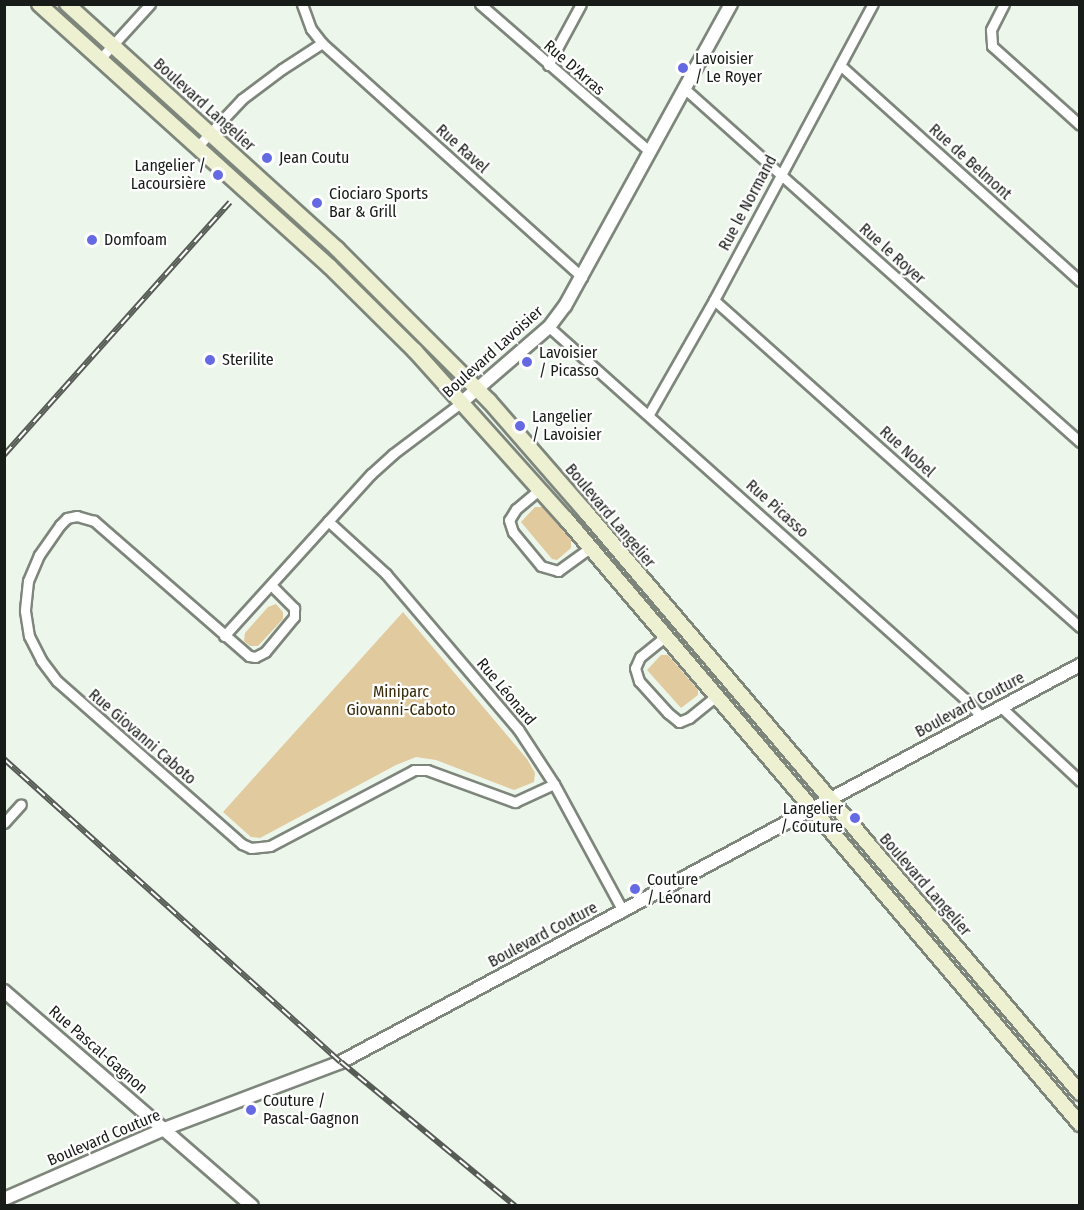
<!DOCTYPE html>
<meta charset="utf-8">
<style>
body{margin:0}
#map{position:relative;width:1084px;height:1210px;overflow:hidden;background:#ecf6ea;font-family:"Fira Sans Condensed",sans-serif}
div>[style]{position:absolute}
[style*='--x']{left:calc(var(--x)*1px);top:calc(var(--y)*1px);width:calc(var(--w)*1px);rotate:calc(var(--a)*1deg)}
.green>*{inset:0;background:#e0ca9e}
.roads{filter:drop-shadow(2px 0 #7e867c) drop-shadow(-2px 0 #7e867c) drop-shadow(0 2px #7e867c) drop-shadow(0 -2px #7e867c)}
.minor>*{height:9px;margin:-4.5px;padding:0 4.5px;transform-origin:4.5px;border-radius:4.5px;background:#fff}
.tertiary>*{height:12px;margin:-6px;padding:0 6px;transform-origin:6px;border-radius:6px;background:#fff}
.secondary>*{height:14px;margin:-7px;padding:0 7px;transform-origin:7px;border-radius:7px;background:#eef1d1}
.rail>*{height:6px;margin-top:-3px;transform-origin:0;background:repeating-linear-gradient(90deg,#fff 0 11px,#565c55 0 22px);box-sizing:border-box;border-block:2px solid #565c55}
.dots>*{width:16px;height:16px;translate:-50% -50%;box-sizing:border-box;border:3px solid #fff;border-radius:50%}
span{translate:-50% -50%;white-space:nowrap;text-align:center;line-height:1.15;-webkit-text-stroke:4.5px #fff;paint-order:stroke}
.poi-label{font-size:16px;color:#181c18}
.left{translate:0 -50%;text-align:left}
.right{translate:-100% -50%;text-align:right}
.street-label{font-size:16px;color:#181c18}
.park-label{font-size:16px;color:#392b0a}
.frame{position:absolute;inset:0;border:6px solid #181c18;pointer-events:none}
</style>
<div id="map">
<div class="green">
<div style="clip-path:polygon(535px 507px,543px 507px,571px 540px,571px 548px,557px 560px,552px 559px,521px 522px)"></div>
<div style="clip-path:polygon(276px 604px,283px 612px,283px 619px,258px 646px,250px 646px,244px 641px,245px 633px,268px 607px)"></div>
<div style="clip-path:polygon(403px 612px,527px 759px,535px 773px,534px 782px,514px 790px,436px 760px,416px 757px,396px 765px,260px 838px,251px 837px,223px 812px)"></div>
<div style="clip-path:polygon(661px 655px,668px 655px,698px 690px,698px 695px,681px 708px,647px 670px)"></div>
</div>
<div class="roads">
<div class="minor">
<div style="--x:480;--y:4;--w:225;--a:41"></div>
<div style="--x:1004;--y:4;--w:29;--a:117"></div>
<div style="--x:991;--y:30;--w:16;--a:86"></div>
<div style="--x:992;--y:46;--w:118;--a:41.9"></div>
<div style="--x:322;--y:43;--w:350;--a:42"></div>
<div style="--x:100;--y:59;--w:74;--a:-47.7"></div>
<div style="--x:548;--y:65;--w:69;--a:-61.6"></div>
<div style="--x:840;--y:65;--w:323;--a:42"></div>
<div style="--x:685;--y:89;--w:530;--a:41.79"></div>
<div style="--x:197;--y:147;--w:66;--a:-46.8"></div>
<div style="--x:242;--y:99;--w:50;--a:-36.9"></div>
<div style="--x:282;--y:69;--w:48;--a:-33"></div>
<div style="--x:322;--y:43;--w:18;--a:-128"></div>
<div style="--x:311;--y:29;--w:27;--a:-110"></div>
<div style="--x:714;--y:300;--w:491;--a:41.8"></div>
<div style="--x:549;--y:327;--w:557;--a:41.8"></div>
<div style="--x:964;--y:698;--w:26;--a:47"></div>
<div style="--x:649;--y:414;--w:131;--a:-60.3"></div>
<div style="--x:714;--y:300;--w:336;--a:-61.8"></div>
<div style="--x:540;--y:489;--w:31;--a:140"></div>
<div style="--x:516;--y:509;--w:13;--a:122"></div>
<div style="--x:509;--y:520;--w:13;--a:72"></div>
<div style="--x:513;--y:532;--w:44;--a:50.5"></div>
<div style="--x:541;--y:566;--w:18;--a:16"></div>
<div style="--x:558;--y:571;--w:39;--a:-36"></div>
<div style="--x:328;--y:521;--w:79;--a:42.4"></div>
<div style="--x:386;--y:574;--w:204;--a:49.6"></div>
<div style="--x:518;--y:729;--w:66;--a:56.8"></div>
<div style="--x:554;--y:784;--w:145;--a:61.5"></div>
<div style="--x:271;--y:585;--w:33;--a:45"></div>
<div style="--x:294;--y:608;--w:9;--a:90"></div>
<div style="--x:294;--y:617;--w:45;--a:129.6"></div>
<div style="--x:265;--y:652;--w:11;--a:153"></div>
<div style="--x:255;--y:657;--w:6;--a:-171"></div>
<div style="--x:249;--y:656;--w:206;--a:-138.9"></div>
<div style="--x:94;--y:521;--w:18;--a:-164"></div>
<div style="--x:77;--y:516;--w:10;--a:169"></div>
<div style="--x:67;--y:518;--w:10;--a:135"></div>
<div style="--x:60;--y:525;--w:37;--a:125"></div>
<div style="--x:39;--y:555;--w:28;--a:113"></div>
<div style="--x:28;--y:581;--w:30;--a:96"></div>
<div style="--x:25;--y:611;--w:25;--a:81"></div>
<div style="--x:29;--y:636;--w:27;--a:63"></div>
<div style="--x:41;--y:660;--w:26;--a:53"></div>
<div style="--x:57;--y:681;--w:247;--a:41.4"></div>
<div style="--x:242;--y:844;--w:10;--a:24"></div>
<div style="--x:251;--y:848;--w:19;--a:-6"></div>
<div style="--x:270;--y:846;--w:163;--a:-27.8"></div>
<div style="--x:414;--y:770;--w:13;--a:0"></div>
<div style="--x:427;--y:770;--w:94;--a:20"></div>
<div style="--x:515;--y:802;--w:43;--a:-24.8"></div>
<div style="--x:224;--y:636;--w:219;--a:-47.8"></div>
<div style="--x:371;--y:474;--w:30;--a:-42"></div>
<div style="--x:393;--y:454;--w:86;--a:-37"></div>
<div style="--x:666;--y:636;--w:33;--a:141"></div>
<div style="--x:640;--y:657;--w:12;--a:114"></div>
<div style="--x:635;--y:668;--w:14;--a:73"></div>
<div style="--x:639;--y:681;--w:43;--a:47.8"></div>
<div style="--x:668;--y:713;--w:14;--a:39"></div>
<div style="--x:679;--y:722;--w:11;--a:-22"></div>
<div style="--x:689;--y:718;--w:35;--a:-39"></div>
<div style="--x:1001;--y:707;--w:108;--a:43.1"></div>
<div style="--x:4;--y:823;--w:25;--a:-48"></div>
</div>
<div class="tertiary">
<div style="--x:462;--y:402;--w:115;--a:-40.8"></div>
<div style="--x:549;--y:327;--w:26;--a:-53"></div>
<div style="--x:565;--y:306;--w:345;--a:-61.2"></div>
<div style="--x:4;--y:991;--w:328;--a:40.9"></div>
<div style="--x:4;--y:1199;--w:175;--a:-23.6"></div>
<div style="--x:164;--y:1129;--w:189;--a:-20.7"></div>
<div style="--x:341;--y:1062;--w:839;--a:-28.25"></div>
</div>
<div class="secondary">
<div style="--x:39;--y:4;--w:392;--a:42.1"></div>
<div style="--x:330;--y:267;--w:120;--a:44.7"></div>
<div style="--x:415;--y:351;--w:226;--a:48.1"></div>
<div style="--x:566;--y:519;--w:794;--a:49.65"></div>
<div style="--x:67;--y:4;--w:365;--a:42.2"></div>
<div style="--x:337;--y:249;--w:215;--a:45"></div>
<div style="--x:489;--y:401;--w:146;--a:48.9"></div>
<div style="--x:585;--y:511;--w:764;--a:49.62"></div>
</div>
</div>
<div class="rail">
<div style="--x:4;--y:455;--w:339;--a:-48.2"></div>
<div style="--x:4;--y:759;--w:453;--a:42"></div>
<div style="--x:341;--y:1062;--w:226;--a:39.6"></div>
</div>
<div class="dots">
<div style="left:683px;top:68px;background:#656ae3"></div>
<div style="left:267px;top:158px;background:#656ae3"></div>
<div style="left:218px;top:175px;background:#656ae3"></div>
<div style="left:317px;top:203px;background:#656ae3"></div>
<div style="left:92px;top:240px;background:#656ae3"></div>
<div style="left:210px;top:360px;background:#656ae3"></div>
<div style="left:527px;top:362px;background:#656ae3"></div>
<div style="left:520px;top:426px;background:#656ae3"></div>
<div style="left:855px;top:818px;background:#656ae3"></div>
<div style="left:635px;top:889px;background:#656ae3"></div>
<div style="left:251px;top:1110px;background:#656ae3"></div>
</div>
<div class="poi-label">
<span class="left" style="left:695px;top:68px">Lavoisier<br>/ Le Royer</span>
<span class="left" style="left:279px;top:158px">Jean Coutu</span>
<span class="right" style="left:206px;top:175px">Langelier /<br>Lacoursière</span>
<span class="left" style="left:329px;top:203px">Ciociaro Sports<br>Bar &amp; Grill</span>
<span class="left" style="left:104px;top:240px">Domfoam</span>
<span class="left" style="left:539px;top:362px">Lavoisier<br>/ Picasso</span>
<span class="left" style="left:222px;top:360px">Sterilite</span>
<span class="left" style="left:532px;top:426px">Langelier<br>/ Lavoisier</span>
<span class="right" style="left:843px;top:818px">Langelier<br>/ Couture</span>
<span class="left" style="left:647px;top:889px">Couture<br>/ Léonard</span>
<span class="left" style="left:263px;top:1110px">Couture /<br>Pascal-Gagnon</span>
</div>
<div class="street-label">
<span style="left:574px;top:68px;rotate:41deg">Rue D'Arras</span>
<span style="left:204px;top:105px;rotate:42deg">Boulevard Langelier</span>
<span style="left:462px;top:149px;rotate:42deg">Rue Ravel</span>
<span style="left:970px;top:162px;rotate:42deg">Rue de Belmont</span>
<span style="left:748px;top:203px;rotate:-62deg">Rue le Normand</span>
<span style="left:892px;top:254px;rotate:42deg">Rue le Royer</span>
<span style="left:493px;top:352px;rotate:-42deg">Boulevard Lavoisier</span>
<span style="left:907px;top:452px;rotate:42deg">Rue Nobel</span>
<span style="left:777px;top:509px;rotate:42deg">Rue Picasso</span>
<span style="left:610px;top:516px;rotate:50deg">Boulevard Langelier</span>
<span style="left:506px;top:692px;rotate:50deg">Rue Léonard</span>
<span style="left:970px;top:705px;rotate:-28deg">Boulevard Couture</span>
<span style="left:142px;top:737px;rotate:41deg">Rue Giovanni Caboto</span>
<span style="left:925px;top:885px;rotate:49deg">Boulevard Langelier</span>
<span style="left:543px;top:935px;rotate:-28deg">Boulevard Couture</span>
<span style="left:98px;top:1050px;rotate:41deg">Rue Pascal-Gagnon</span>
<span style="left:104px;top:1138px;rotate:-23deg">Boulevard Couture</span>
</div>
<div class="park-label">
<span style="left:401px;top:701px">Miniparc<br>Giovanni-Caboto</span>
</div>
<div class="frame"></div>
</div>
